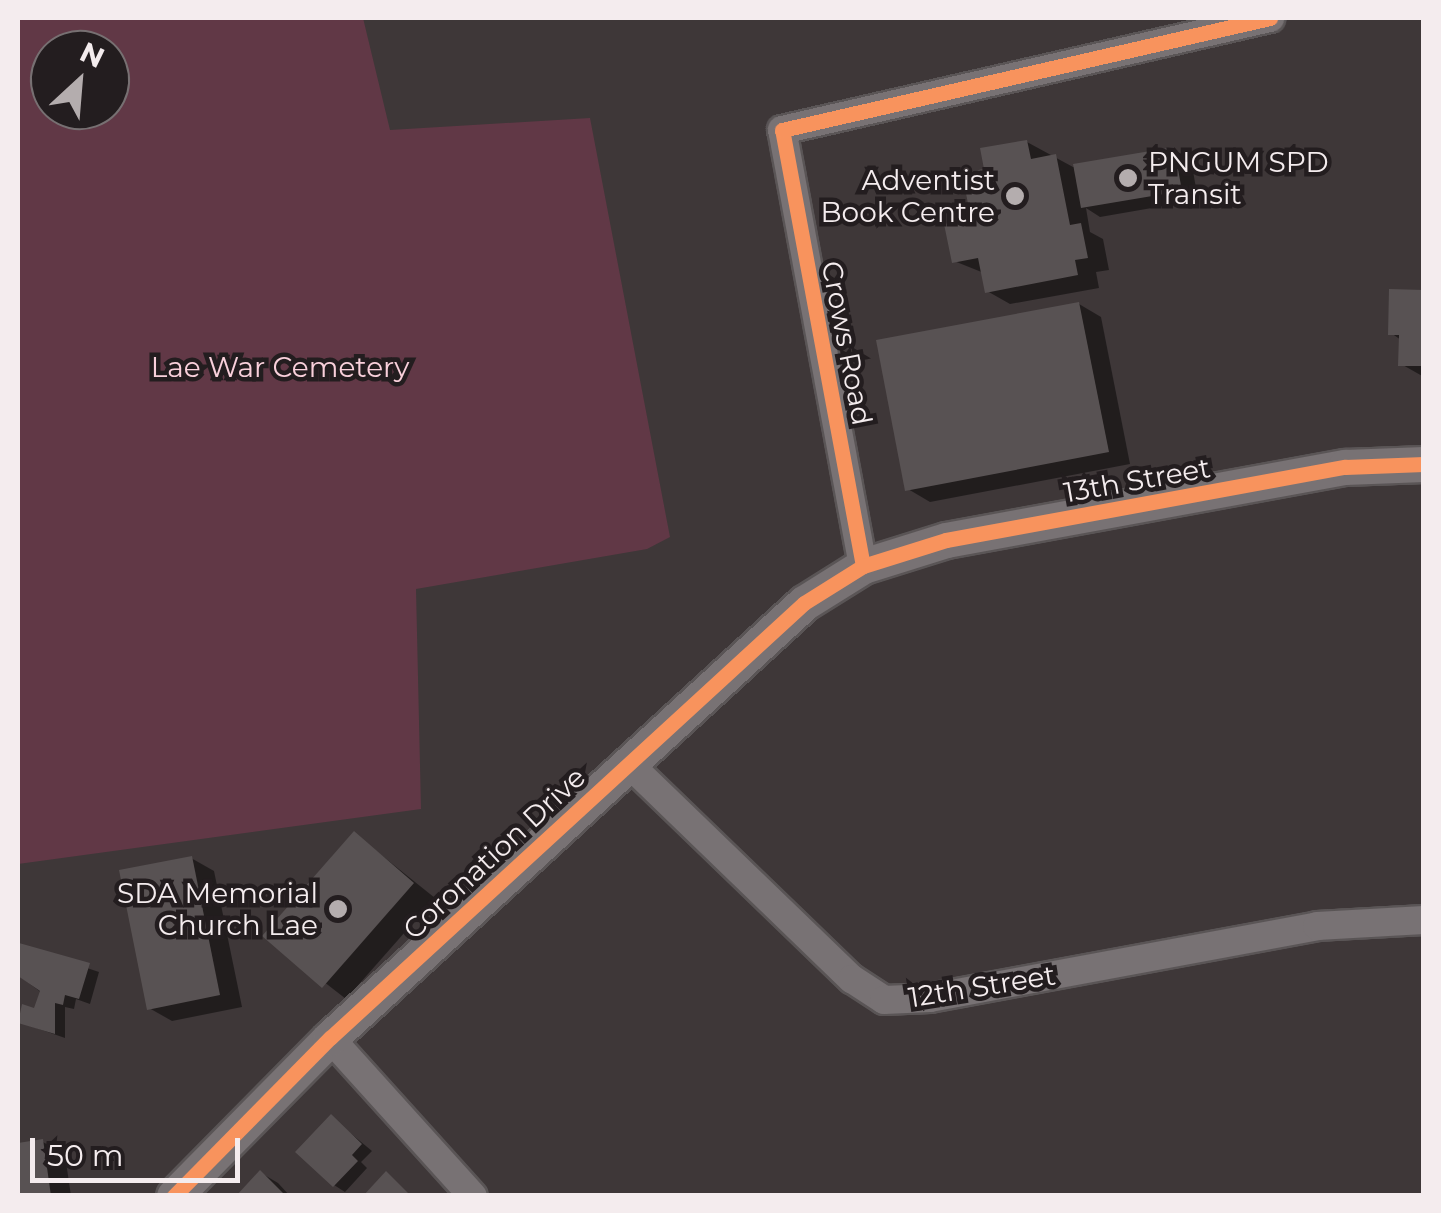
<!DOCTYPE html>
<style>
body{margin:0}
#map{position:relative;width:1441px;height:1213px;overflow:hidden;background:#3e3738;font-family:Montserrat,sans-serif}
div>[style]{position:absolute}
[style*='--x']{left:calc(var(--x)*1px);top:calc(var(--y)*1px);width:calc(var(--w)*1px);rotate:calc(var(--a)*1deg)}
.green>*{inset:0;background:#613846}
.shadow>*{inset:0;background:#0007}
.building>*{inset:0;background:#585253}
.roads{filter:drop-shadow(2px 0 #5a5556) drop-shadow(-2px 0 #5a5556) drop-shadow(0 2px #5a5556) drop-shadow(0 -2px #5a5556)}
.minor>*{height:28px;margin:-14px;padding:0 14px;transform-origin:14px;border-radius:14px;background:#787274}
.tertiary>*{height:35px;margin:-17.5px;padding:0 17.5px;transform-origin:17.5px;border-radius:17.5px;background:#787274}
.cycleway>*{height:15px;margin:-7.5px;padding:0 7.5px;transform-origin:7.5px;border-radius:7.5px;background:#f8935d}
.dots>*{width:28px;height:28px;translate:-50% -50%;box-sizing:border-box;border:5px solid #231d1f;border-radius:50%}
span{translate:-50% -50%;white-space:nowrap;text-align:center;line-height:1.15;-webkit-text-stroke:9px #231d1f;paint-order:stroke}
.poi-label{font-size:28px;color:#f4ecee}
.left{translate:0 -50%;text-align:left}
.right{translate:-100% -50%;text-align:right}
.street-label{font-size:28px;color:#f4ecee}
.park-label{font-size:28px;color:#f9d0db}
.frame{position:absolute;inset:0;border:20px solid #f4ecee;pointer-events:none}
.north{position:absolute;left:30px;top:30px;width:100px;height:100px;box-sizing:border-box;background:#231d1f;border:2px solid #777072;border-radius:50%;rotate:26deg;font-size:28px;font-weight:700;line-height:40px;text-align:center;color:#f4ecee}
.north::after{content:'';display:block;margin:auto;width:35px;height:45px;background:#b4adae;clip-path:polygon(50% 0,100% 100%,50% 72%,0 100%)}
.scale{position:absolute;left:30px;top:1138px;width:210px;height:45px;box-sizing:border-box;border:5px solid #f4ecee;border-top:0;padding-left:12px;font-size:30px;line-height:35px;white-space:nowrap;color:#f4ecee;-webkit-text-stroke:8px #231d1f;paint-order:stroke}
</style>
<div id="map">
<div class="green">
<div style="clip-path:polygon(evenodd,18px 18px,363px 18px,390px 130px,590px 118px,670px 537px,647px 549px,416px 589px,421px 809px,18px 864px,18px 18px,50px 50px,110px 50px,110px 110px,50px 110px,50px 50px)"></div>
</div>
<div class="shadow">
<div style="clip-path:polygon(1027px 142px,1073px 167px,1174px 150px,1191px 159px,1198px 200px,1100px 217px,1086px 208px,1090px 232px,1103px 239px,1109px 270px,1096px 272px,1099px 288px,1010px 304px,987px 291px,984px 273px,954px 261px,987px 171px)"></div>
<div style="clip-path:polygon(1424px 293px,1424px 377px,1401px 364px,1401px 340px,1391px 333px)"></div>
<div style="clip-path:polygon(1079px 304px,1101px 317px,1130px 464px,930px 502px,908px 489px)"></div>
<div style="clip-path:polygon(355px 834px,435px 898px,346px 999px,265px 936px)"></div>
<div style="clip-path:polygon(191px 858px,214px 871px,242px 1007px,172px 1021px,149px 1008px)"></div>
<div style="clip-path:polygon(21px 946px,99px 972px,90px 1004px,76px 999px,74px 1009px,65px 1007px,65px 1038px,19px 1022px,36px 1011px,42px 993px,18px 975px)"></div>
<div style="clip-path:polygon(332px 1118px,372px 1151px,361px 1162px,367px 1168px,345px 1192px,334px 1185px)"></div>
<div style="clip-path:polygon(43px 1142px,65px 1155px,71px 1196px,18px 1196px,18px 1145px)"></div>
<div style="clip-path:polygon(261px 1173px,278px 1183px,290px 1196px,239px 1196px)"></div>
</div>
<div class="building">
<div style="clip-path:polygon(1027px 140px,1031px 159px,1056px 154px,1070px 225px,1081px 223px,1088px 258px,1075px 260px,1078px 275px,985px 293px,978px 258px,952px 263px,944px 224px,971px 219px,962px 173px,984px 169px,980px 148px)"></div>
<div style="clip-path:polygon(1174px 147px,1182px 191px,1081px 208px,1073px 164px)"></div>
<div style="clip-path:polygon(1389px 289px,1424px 290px,1424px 366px,1398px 366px,1399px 335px,1388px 335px)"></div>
<div style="clip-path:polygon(1079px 302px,1109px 452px,905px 491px,876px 340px)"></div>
<div style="clip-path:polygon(354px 831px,414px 883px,322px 988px,262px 936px)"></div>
<div style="clip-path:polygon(192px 856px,220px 995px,147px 1010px,119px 870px)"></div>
<div style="clip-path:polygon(19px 943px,90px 963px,79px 999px,65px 995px,63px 1005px,55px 1003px,55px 1034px,18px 1023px,22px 1004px,34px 1008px,40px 991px,18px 976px)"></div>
<div style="clip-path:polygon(331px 1114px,362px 1144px,352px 1155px,358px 1161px,333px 1187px,295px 1152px)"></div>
<div style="clip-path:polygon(43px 1139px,51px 1196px,18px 1196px,18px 1143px)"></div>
<div style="clip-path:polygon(260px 1170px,286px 1196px,236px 1196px)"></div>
<div style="clip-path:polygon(386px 1171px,411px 1196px,363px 1196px)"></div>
</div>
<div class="roads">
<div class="minor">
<div style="--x:863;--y:566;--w:443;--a:-100.5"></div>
<div style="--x:782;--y:130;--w:501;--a:-12.93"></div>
<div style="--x:629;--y:764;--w:310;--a:44"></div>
<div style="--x:852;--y:979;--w:38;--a:33"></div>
<div style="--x:884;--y:1000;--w:46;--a:-2.5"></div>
<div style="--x:930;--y:998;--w:394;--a:-10.5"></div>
<div style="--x:1317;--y:926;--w:107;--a:-3.2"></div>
<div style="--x:330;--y:1038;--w:213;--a:47.9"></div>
</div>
<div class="tertiary">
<div style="--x:174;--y:1196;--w:222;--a:-45.4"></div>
<div style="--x:330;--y:1038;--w:643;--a:-42.54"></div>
<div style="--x:804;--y:603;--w:70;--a:-32.1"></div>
<div style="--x:863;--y:566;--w:87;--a:-17.4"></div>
<div style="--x:946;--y:540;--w:406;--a:-10.4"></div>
<div style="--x:1345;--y:467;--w:79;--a:-2.2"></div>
</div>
</div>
<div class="cycleway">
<div style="--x:863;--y:566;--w:443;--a:-100.5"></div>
<div style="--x:782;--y:130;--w:501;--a:-12.93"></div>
<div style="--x:174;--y:1196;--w:222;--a:-45.4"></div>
<div style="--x:330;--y:1038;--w:643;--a:-42.54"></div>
<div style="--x:804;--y:603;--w:70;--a:-32.1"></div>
<div style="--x:863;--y:566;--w:87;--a:-17.4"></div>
<div style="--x:946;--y:540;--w:406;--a:-10.4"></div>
<div style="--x:1345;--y:467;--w:79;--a:-2.2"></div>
</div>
<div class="dots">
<div style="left:1128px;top:178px;background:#b4adae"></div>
<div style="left:1015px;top:196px;background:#b4adae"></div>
<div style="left:338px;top:909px;background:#b4adae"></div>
</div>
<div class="poi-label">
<span class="left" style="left:1148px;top:178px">PNGUM SPD<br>Transit</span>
<span class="right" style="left:995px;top:196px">Adventist<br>Book Centre</span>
<span class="right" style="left:318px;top:909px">SDA Memorial<br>Church Lae</span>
</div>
<div class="street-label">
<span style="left:847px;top:343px;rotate:79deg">Crows Road</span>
<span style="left:1137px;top:480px;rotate:-10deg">13th Street</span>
<span style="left:494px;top:853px;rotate:-43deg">Coronation Drive</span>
<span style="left:982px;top:986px;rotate:-9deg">12th Street</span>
</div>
<div class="park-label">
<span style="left:280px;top:367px">Lae War Cemetery</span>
</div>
<div class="frame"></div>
<div class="north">N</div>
<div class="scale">50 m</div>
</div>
